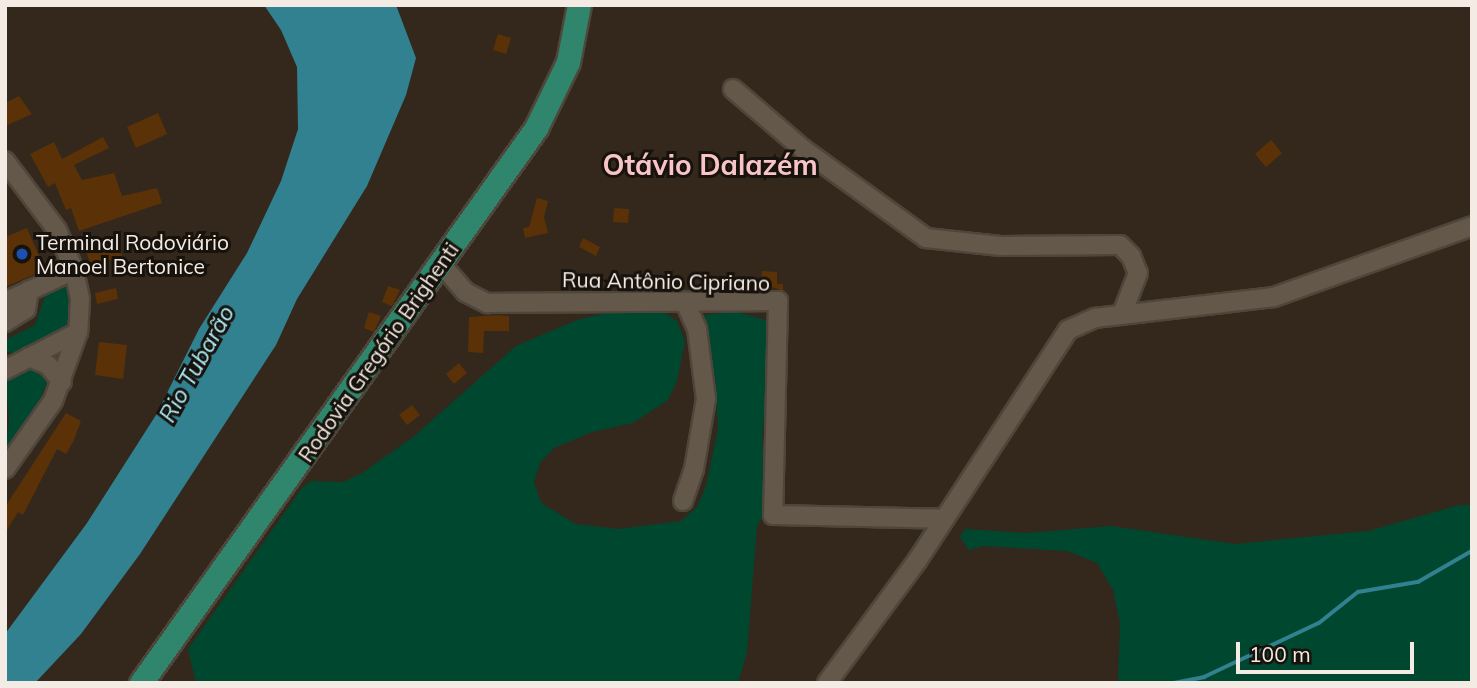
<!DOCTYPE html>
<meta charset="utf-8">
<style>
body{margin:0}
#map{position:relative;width:1477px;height:688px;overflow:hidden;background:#33281b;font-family:Mulish,sans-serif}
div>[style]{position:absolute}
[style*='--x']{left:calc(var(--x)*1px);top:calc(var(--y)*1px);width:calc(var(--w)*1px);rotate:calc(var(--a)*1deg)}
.green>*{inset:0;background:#00472f}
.water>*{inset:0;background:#328191}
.stream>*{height:3.5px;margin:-1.75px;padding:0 1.75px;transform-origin:1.75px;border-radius:1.75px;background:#328191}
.building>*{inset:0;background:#5b3207}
.roads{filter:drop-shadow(2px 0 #4f463b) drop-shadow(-2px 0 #4f463b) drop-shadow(0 2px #4f463b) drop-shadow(0 -2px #4f463b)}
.minor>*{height:18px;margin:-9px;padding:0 9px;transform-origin:9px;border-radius:9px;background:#64584a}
.major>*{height:23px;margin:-11.5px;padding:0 11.5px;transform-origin:11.5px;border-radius:11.5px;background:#2f866d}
.dots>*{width:19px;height:19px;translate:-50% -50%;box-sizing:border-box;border:4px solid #17120c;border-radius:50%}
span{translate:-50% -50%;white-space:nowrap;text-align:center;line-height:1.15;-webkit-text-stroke:6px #17120c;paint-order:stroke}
.poi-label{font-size:21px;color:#f4ece4}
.left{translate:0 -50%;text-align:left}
.street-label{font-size:21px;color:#f4ece4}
.water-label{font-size:23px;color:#abeaf7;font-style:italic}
.district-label{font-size:28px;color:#f9c4c8;font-weight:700}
.frame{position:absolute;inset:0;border:7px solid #f4ece4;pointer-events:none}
.scale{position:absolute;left:1236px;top:642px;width:178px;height:32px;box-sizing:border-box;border:4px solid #f4ece4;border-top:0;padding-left:9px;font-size:21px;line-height:24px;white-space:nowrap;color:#f4ece4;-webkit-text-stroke:5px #17120c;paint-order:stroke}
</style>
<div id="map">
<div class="green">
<div style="clip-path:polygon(63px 286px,68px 288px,73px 319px,70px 325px,15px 354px,5px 351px,5px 340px,35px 325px,46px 293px)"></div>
<div style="clip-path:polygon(659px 309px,677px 321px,685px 341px,677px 381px,668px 400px,633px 423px,592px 432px,554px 448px,540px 463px,534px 482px,541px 503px,576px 524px,618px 529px,681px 521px,697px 507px,706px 486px,718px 429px,715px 378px,701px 316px,733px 311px,769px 321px,772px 338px,762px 437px,767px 508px,757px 526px,747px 652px,738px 683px,196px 683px,188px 649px,302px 488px,311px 481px,343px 482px,362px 473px,413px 437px,516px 346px,577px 320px,619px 310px)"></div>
<div style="clip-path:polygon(35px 365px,48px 380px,32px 419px,5px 462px,9px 420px,6px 382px)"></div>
<div style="clip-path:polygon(1460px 505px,1472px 505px,1472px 683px,1118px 683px,1120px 623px,1113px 590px,1097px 563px,1067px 551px,983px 546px,969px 550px,960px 537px,965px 529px,1026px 533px,1111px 526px,1235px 544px,1368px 531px)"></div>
</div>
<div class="water">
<div style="clip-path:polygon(264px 5px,396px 5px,416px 58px,406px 95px,367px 186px,297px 299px,276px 345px,140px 554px,81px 634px,35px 683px,5px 683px,5px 634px,87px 523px,156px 415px,199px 329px,247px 253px,281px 181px,298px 129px,297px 67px,281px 30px)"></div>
</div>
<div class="stream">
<div style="--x:1174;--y:683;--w:31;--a:-11"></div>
<div style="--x:1204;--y:677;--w:127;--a:-25.2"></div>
<div style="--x:1319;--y:623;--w:50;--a:-38.5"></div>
<div style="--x:1358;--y:592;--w:61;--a:-9.5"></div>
<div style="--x:1418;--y:582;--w:62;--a:-29.9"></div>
</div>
<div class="building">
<div style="clip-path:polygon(498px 34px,511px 38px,506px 54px,493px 50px)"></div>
<div style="clip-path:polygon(19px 96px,32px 114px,5px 126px,5px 103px)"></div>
<div style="clip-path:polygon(158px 113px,167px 134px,136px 148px,127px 127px)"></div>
<div style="clip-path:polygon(103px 137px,109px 148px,74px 165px,82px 180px,114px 173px,122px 196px,157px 188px,162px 203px,79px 231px,71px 208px,66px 210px,55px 183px,48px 187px,30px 154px,54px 142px,62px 159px)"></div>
<div style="clip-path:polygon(1271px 140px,1282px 153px,1266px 167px,1255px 154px)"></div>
<div style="clip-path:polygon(537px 198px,548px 201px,544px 217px,548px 233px,525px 238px,523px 228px,529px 227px)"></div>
<div style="clip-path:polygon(614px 208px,629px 209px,628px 223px,613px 222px)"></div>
<div style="clip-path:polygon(27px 228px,45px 270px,5px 287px,5px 237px)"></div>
<div style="clip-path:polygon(583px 238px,600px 247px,596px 256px,579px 247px)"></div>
<div style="clip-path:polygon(118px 241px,122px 256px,91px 266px,86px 251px)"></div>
<div style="clip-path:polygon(762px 271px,777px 272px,777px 284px,783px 284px,783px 291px,761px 283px)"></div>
<div style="clip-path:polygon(388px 286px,400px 290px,392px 306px,382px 302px)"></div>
<div style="clip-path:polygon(116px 288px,118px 299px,97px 304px,95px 293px)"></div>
<div style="clip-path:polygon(369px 312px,381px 316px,374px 332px,364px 328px)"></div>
<div style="clip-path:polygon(498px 315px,509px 316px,509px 331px,484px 331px,483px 353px,468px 352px,469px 317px)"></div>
<div style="clip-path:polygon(99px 342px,127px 345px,123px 379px,95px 375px)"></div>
<div style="clip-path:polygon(459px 363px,467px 373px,454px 384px,446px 374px)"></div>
<div style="clip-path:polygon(412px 405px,420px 415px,407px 425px,399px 415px)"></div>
<div style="clip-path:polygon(66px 413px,81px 421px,73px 442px,66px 454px,57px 449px,23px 515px,18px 512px,5px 533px,5px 507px)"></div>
</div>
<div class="roads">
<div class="minor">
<div style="--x:733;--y:89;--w:92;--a:40.6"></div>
<div style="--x:803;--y:149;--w:152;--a:35.9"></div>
<div style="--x:926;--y:238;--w:75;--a:6.1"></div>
<div style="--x:1001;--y:246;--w:119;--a:-0.5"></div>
<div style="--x:1120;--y:245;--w:16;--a:45"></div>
<div style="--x:1131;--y:256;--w:18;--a:68"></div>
<div style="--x:1138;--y:273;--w:44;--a:111.3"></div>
<div style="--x:5;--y:161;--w:86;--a:53"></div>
<div style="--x:57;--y:230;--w:43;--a:67"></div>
<div style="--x:74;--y:270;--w:30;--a:78"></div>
<div style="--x:80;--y:299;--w:33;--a:93"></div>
<div style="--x:78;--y:332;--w:73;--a:109.9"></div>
<div style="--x:53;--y:401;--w:83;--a:125.2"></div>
<div style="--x:441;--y:264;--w:37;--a:49"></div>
<div style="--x:465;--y:292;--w:25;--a:27"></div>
<div style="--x:487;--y:303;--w:291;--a:-0.4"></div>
<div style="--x:778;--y:301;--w:214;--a:91.3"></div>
<div style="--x:773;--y:515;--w:171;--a:1.3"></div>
<div style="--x:5;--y:302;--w:76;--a:-24.9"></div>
<div style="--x:5;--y:322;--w:25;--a:-32"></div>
<div style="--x:26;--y:309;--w:19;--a:-81"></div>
<div style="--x:29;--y:357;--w:21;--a:23"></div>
<div style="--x:48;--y:365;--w:22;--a:51"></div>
<div style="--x:5;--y:370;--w:82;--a:-27.5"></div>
<div style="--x:683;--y:501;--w:34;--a:-71"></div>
<div style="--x:694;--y:469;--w:71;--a:-80.3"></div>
<div style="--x:706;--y:399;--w:71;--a:-97.3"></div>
<div style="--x:697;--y:329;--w:30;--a:-114"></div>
<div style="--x:827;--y:683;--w:152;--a:-53.6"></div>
<div style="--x:917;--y:561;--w:276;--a:-56.8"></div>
<div style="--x:1068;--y:330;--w:30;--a:-24"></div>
<div style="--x:1095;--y:318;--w:180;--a:-6.7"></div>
<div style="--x:1274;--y:297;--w:210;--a:-19.7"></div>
</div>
<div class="major">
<div style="--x:141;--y:683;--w:681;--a:-54.56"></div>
<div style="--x:536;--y:128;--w:73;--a:-64.1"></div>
<div style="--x:568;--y:62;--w:58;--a:-79.1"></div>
</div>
</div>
<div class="dots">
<div style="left:22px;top:254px;background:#1a4fb4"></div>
</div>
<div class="poi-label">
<span class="left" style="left:36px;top:254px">Terminal Rodoviário<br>Manoel Bertonice</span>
</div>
<div class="street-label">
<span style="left:666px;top:281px;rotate:1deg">Rua Antônio Cipriano</span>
<span style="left:378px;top:352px;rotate:-55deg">Rodovia Gregório Brighenti</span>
</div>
<div class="water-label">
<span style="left:197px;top:364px;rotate:-61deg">Rio Tubarão</span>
</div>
<div class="district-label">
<span style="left:710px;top:165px">Otávio Dalazém</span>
</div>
<div class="frame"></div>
<div class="scale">100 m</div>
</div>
